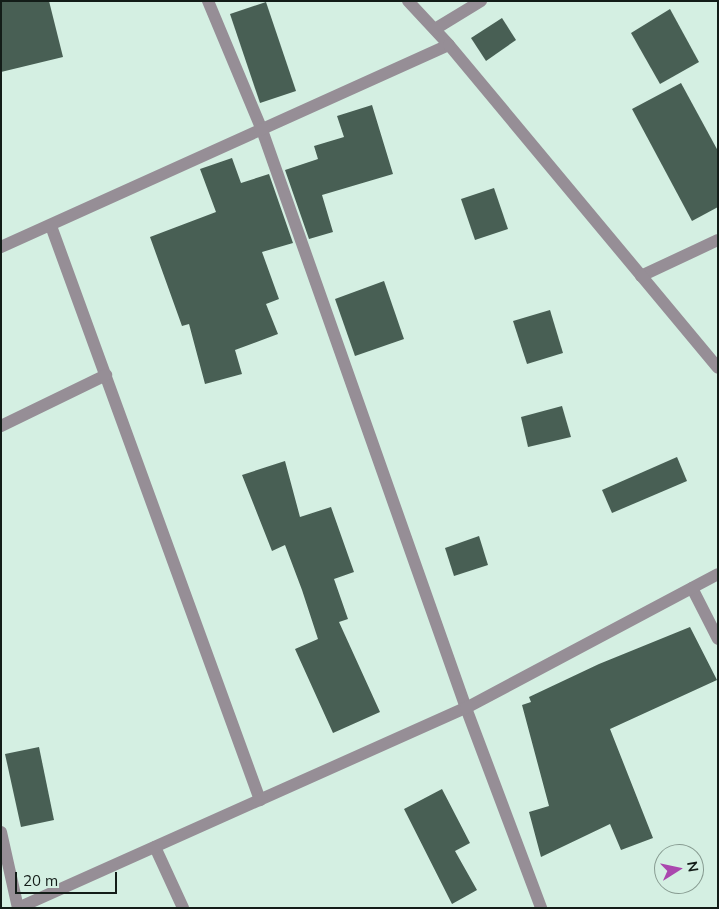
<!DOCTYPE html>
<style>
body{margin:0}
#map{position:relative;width:719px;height:909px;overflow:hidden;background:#d4efe2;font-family:Mulish,sans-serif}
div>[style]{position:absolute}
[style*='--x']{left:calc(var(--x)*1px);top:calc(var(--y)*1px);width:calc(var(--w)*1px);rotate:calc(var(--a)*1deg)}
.building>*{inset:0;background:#485f54}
.minor>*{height:12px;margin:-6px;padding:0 6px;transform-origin:6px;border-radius:6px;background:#968e96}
.tertiary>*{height:12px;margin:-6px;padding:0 6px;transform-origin:6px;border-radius:6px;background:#968e96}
span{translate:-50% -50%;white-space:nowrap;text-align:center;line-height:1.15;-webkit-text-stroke:5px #d4efe2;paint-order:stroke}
.frame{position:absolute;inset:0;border:2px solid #131c18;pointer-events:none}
.north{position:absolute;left:654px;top:844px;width:50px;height:50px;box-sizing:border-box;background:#d4efe2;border:1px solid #879b91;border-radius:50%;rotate:80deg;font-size:14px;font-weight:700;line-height:20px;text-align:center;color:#131c18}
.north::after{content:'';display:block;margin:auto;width:18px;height:22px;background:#aa47ae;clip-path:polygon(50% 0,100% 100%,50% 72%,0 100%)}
.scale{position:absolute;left:15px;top:872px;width:102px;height:22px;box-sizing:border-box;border:2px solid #131c18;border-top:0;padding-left:6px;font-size:15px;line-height:18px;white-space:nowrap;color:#131c18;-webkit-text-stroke:4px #d4efe2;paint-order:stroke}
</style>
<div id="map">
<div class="building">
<div style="clip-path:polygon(1px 1px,49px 1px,63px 57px,1px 72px)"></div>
<div style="clip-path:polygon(266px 2px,296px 91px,260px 103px,230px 14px)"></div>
<div style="clip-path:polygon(670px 9px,699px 62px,660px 84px,631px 33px)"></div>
<div style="clip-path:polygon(502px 18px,516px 40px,486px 61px,471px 38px)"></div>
<div style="clip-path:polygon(681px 83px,718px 151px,718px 207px,692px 221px,632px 109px)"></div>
<div style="clip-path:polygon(372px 105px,393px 174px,322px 195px,333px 232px,309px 239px,285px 170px,318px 159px,314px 146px,344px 137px,337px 116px)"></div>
<div style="clip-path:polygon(232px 158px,241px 183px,269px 174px,293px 243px,262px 252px,279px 299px,266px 304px,278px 334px,235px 350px,242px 374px,205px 384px,189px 324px,182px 326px,150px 237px,216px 212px,200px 169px)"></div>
<div style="clip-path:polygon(494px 188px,508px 229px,475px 240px,461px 199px)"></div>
<div style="clip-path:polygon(384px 281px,404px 339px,355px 356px,335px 299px)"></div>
<div style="clip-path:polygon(550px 310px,563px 353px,527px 364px,513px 321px)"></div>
<div style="clip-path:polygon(562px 406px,571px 437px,528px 447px,521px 417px)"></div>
<div style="clip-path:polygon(677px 457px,687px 481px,612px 513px,602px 490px)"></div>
<div style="clip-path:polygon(285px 461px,300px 517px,331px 507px,354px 572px,334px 579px,348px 619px,339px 622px,380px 712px,333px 733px,295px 649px,318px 639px,302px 590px,285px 545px,272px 551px,242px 475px)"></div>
<div style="clip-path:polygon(479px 536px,488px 565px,454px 576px,445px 548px)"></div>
<div style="clip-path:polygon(690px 627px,717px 680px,610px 729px,653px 838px,621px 850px,610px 824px,541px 857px,529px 812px,549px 806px,522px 705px,531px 702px,529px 697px,599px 664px)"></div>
<div style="clip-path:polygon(39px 747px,54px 820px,21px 827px,5px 754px)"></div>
<div style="clip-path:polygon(442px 789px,470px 843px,455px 851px,477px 890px,452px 904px,404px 809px)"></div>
</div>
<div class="minor">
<div style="--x:208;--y:1;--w:140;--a:67.3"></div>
<div style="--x:262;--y:130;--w:613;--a:70.56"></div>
<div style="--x:466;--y:708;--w:214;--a:69.4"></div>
<div style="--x:435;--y:29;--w:54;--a:-31.3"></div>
<div style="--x:51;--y:226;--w:611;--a:69.99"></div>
<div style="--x:1;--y:247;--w:491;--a:-24.3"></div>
<div style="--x:641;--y:276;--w:85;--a:-25.1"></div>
<div style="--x:1;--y:426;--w:117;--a:-25.9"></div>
<div style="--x:692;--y:588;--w:57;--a:63"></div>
<div style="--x:1;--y:832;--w:78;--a:77.4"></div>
<div style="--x:155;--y:847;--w:67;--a:65.3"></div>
<div style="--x:18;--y:908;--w:491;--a:-24.1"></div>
<div style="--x:466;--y:708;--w:285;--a:-28"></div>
</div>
<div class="tertiary">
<div style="--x:408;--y:1;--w:60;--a:47"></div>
<div style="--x:449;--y:45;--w:420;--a:50.2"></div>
</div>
<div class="frame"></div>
<div class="north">N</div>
<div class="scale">20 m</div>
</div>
